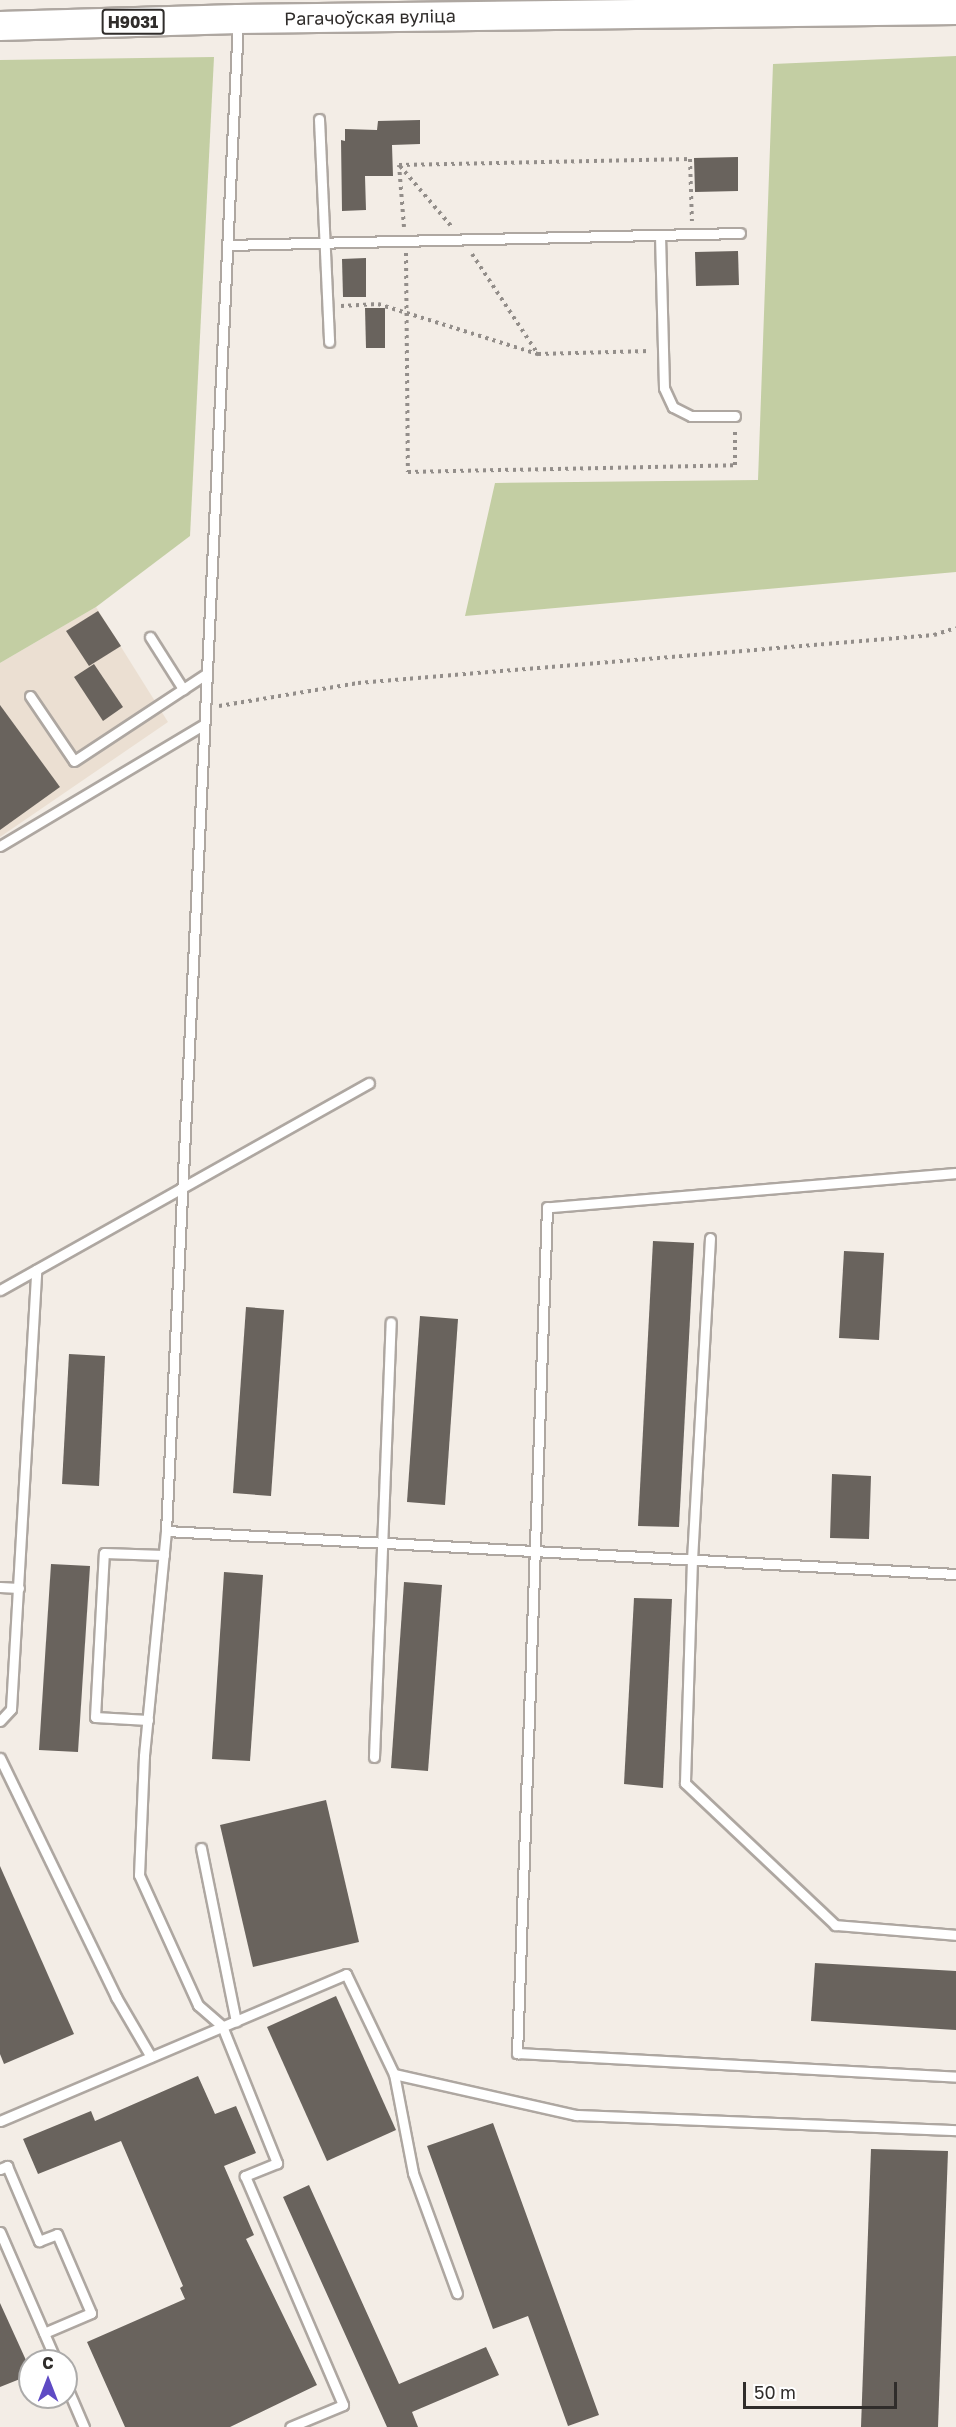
<!DOCTYPE html>
<meta charset="utf-8">
<style>
body{margin:0}
#map{position:relative;width:956px;height:2427px;overflow:hidden;background:#f3ede6;font-family:"Golos Text",sans-serif}
div>[style]{position:absolute}
[style*='--x']{left:calc(var(--x)*1px);top:calc(var(--y)*1px);width:calc(var(--w)*1px);rotate:calc(var(--a)*1deg)}
.built>*{inset:0;background:#ebdfd2}
.green>*{inset:0;background:#c3cea3}
.building>*{inset:0;background:#69635d}
.path>*{height:4px;margin-top:-2px;transform-origin:0;background:repeating-linear-gradient(90deg,#938e8a 0 3px,transparent 0 7.5px)}
.roads{filter:drop-shadow(2px 0 #aea7a1) drop-shadow(-2px 0 #aea7a1) drop-shadow(0 2px #aea7a1) drop-shadow(0 -2px #aea7a1)}
.lane>*{height:9px;margin:-4.5px;padding:0 4.5px;transform-origin:4.5px;border-radius:4.5px;background:#fff}
.primary>*{height:28px;margin:-14px;padding:0 14px;transform-origin:14px;border-radius:14px;background:#fff}
span{translate:-50% -50%;white-space:nowrap;text-align:center;line-height:1.15;-webkit-text-stroke:6px #fff;paint-order:stroke}
.shield-label span{padding:2px 4px;background:#fff;border:2px solid;border-radius:4px;-webkit-text-stroke-width:0}
.shield-label{font-size:16px;color:#302d2b;font-weight:700}
.street-label{font-size:18px;color:#302d2b}
.north{position:absolute;left:18px;top:2349px;width:60px;height:60px;box-sizing:border-box;background:#fff;border:2px solid #acabaa;border-radius:50%;rotate:0deg;font-size:16px;font-weight:700;line-height:24px;text-align:center;color:#302d2b}
.north::after{content:'';display:block;margin:auto;width:21px;height:27px;background:#5f4bc4;clip-path:polygon(50% 0,100% 100%,50% 72%,0 100%)}
.scale{position:absolute;left:743px;top:2382px;width:154px;height:27px;box-sizing:border-box;border:3px solid #302d2b;border-top:0;padding-left:8px;font-size:18px;line-height:21px;white-space:nowrap;color:#302d2b;-webkit-text-stroke:4px #fff;paint-order:stroke}
</style>
<div id="map">
<div class="built">
<div style="clip-path:polygon(96px 607px,168px 722px,0 837px,0 663px)"></div>
</div>
<div class="green">
<div style="clip-path:polygon(956px 56px,956px 572px,465px 616px,495px 483px,758px 480px,773px 64px)"></div>
<div style="clip-path:polygon(214px 57px,190px 536px,96px 607px,0 663px,0 60px)"></div>
</div>
<div class="building">
<div style="clip-path:polygon(420px 120px,420px 144px,392px 145px,393px 176px,365px 176px,366px 210px,342px 211px,341px 140px,345px 141px,345px 129px,377px 130px,378px 121px)"></div>
<div style="clip-path:polygon(738px 157px,738px 191px,695px 192px,694px 158px)"></div>
<div style="clip-path:polygon(738px 251px,739px 285px,696px 286px,695px 252px)"></div>
<div style="clip-path:polygon(366px 258px,366px 297px,343px 297px,342px 259px)"></div>
<div style="clip-path:polygon(365px 308px,385px 308px,385px 348px,366px 348px)"></div>
<div style="clip-path:polygon(98px 611px,121px 646px,89px 666px,66px 631px)"></div>
<div style="clip-path:polygon(94px 664px,123px 707px,103px 721px,74px 677px)"></div>
<div style="clip-path:polygon(0 705px,60px 787px,0 830px)"></div>
<div style="clip-path:polygon(653px 1241px,694px 1243px,679px 1527px,638px 1526px)"></div>
<div style="clip-path:polygon(844px 1251px,884px 1253px,879px 1340px,839px 1338px)"></div>
<div style="clip-path:polygon(246px 1307px,284px 1310px,271px 1496px,233px 1493px)"></div>
<div style="clip-path:polygon(420px 1316px,458px 1319px,445px 1505px,407px 1502px)"></div>
<div style="clip-path:polygon(69px 1354px,105px 1356px,99px 1486px,62px 1484px)"></div>
<div style="clip-path:polygon(832px 1474px,871px 1476px,869px 1539px,830px 1538px)"></div>
<div style="clip-path:polygon(51px 1564px,90px 1566px,78px 1752px,39px 1750px)"></div>
<div style="clip-path:polygon(224px 1572px,263px 1575px,250px 1761px,212px 1759px)"></div>
<div style="clip-path:polygon(404px 1582px,442px 1585px,428px 1771px,391px 1768px)"></div>
<div style="clip-path:polygon(634px 1598px,672px 1599px,663px 1788px,624px 1784px)"></div>
<div style="clip-path:polygon(326px 1800px,359px 1942px,253px 1967px,220px 1825px)"></div>
<div style="clip-path:polygon(0 1866px,74px 2034px,4px 2064px,0 2054px)"></div>
<div style="clip-path:polygon(815px 1963px,956px 1971px,956px 2030px,811px 2021px)"></div>
<div style="clip-path:polygon(336px 1996px,396px 2130px,327px 2161px,267px 2027px)"></div>
<div style="clip-path:polygon(198px 2076px,215px 2114px,236px 2106px,256px 2153px,224px 2166px,254px 2235px,246px 2239px,317px 2385px,230px 2427px,125px 2427px,87px 2342px,185px 2299px,180px 2288px,183px 2286px,121px 2141px,38px 2174px,23px 2139px,91px 2111px,95px 2121px)"></div>
<div style="clip-path:polygon(493px 2123px,599px 2415px,568px 2426px,528px 2316px,493px 2329px,427px 2146px)"></div>
<div style="clip-path:polygon(871px 2149px,948px 2151px,938px 2427px,861px 2427px)"></div>
<div style="clip-path:polygon(309px 2185px,399px 2384px,486px 2347px,499px 2375px,412px 2412px,418px 2427px,387px 2427px,283px 2197px)"></div>
<div style="clip-path:polygon(0 2303px,30px 2369px,30px 2375px,0 2387px)"></div>
</div>
<div class="path">
<div style="--x:400;--y:166;--w:79;--a:49.6"></div>
<div style="--x:404;--y:227;--w:62;--a:-94.6"></div>
<div style="--x:399;--y:165;--w:291;--a:-1.2"></div>
<div style="--x:690;--y:159;--w:62;--a:88.2"></div>
<div style="--x:406;--y:253;--w:219;--a:89.5"></div>
<div style="--x:408;--y:472;--w:327;--a:-1.2"></div>
<div style="--x:735;--y:465;--w:37;--a:-90"></div>
<div style="--x:472;--y:254;--w:120;--a:56.6"></div>
<div style="--x:341;--y:306;--w:37;--a:-3"></div>
<div style="--x:378;--y:304;--w:168;--a:17.4"></div>
<div style="--x:538;--y:354;--w:112;--a:-1.5"></div>
<div style="--x:219;--y:706;--w:141;--a:-9.4"></div>
<div style="--x:358;--y:683;--w:578;--a:-4.76"></div>
<div style="--x:934;--y:635;--w:23;--a:-18"></div>
</div>
<div class="roads">
<div class="lane">
<div style="--x:238;--y:21;--w:1512;--a:92.73"></div>
<div style="--x:166;--y:1531;--w:226;--a:95.6"></div>
<div style="--x:144;--y:1756;--w:119;--a:92.4"></div>
<div style="--x:139;--y:1875;--w:143;--a:65.6"></div>
<div style="--x:198;--y:2005;--w:32;--a:41"></div>
<div style="--x:222;--y:2026;--w:148;--a:68.1"></div>
<div style="--x:277;--y:2163;--w:35;--a:158"></div>
<div style="--x:245;--y:2176;--w:249;--a:66.8"></div>
<div style="--x:343;--y:2405;--w:57;--a:157.5"></div>
<div style="--x:319;--y:119;--w:223;--a:87.4"></div>
<div style="--x:660;--y:235;--w:153;--a:88.5"></div>
<div style="--x:664;--y:388;--w:21;--a:65"></div>
<div style="--x:673;--y:407;--w:20;--a:27"></div>
<div style="--x:691;--y:416;--w:44;--a:0"></div>
<div style="--x:227;--y:245;--w:513;--a:-1.34"></div>
<div style="--x:150;--y:637;--w:62;--a:57.6"></div>
<div style="--x:30;--y:696;--w:78;--a:55.9"></div>
<div style="--x:74;--y:761;--w:158;--a:-33.4"></div>
<div style="--x:0;--y:846;--w:236;--a:-30.8"></div>
<div style="--x:956;--y:1173;--w:410;--a:175.2"></div>
<div style="--x:547;--y:1207;--w:847;--a:92.03"></div>
<div style="--x:517;--y:2053;--w:440;--a:3.1"></div>
<div style="--x:710;--y:1238;--w:322;--a:93.2"></div>
<div style="--x:692;--y:1559;--w:224;--a:91.8"></div>
<div style="--x:685;--y:1783;--w:207;--a:43.4"></div>
<div style="--x:835;--y:1925;--w:121;--a:4.7"></div>
<div style="--x:0;--y:1290;--w:423;--a:-29.3"></div>
<div style="--x:166;--y:1531;--w:791;--a:3.12"></div>
<div style="--x:0;--y:1587;--w:19;--a:3"></div>
<div style="--x:148;--y:1720;--w:53;--a:-176.8"></div>
<div style="--x:95;--y:1717;--w:164;--a:-86.9"></div>
<div style="--x:104;--y:1553;--w:60;--a:1.9"></div>
<div style="--x:0;--y:1721;--w:16;--a:-47"></div>
<div style="--x:11;--y:1709;--w:440;--a:-86.7"></div>
<div style="--x:374;--y:1757;--w:435;--a:-87.8"></div>
<div style="--x:0;--y:1758;--w:266;--a:64.1"></div>
<div style="--x:116;--y:1997;--w:69;--a:59.7"></div>
<div style="--x:201;--y:1848;--w:177;--a:78.6"></div>
<div style="--x:394;--y:2074;--w:187;--a:12.7"></div>
<div style="--x:576;--y:2115;--w:380;--a:2.3"></div>
<div style="--x:0;--y:2121;--w:376;--a:-23"></div>
<div style="--x:346;--y:1974;--w:111;--a:64.4"></div>
<div style="--x:394;--y:2074;--w:101;--a:79.1"></div>
<div style="--x:413;--y:2173;--w:128;--a:69.9"></div>
<div style="--x:0;--y:2169;--w:8;--a:-23"></div>
<div style="--x:7;--y:2166;--w:82;--a:66.9"></div>
<div style="--x:39;--y:2241;--w:19;--a:-21"></div>
<div style="--x:57;--y:2234;--w:86;--a:66.7"></div>
<div style="--x:91;--y:2313;--w:51;--a:156.9"></div>
<div style="--x:0;--y:2232;--w:141;--a:66.5"></div>
<div style="--x:66;--y:2385;--w:46;--a:66.8"></div>
</div>
<div class="primary">
<div style="--x:0;--y:26;--w:238;--a:-1.7"></div>
<div style="--x:238;--y:19;--w:718;--a:-0.72"></div>
</div>
</div>
<div class="shield-label">
<span style="left:133px;top:22px">Н9031</span>
</div>
<div class="street-label">
<span style="left:370px;top:17px;rotate:-1deg">Рагачоўская вуліца</span>
</div>
<div class="north">С</div>
<div class="scale">50 m</div>
</div>
